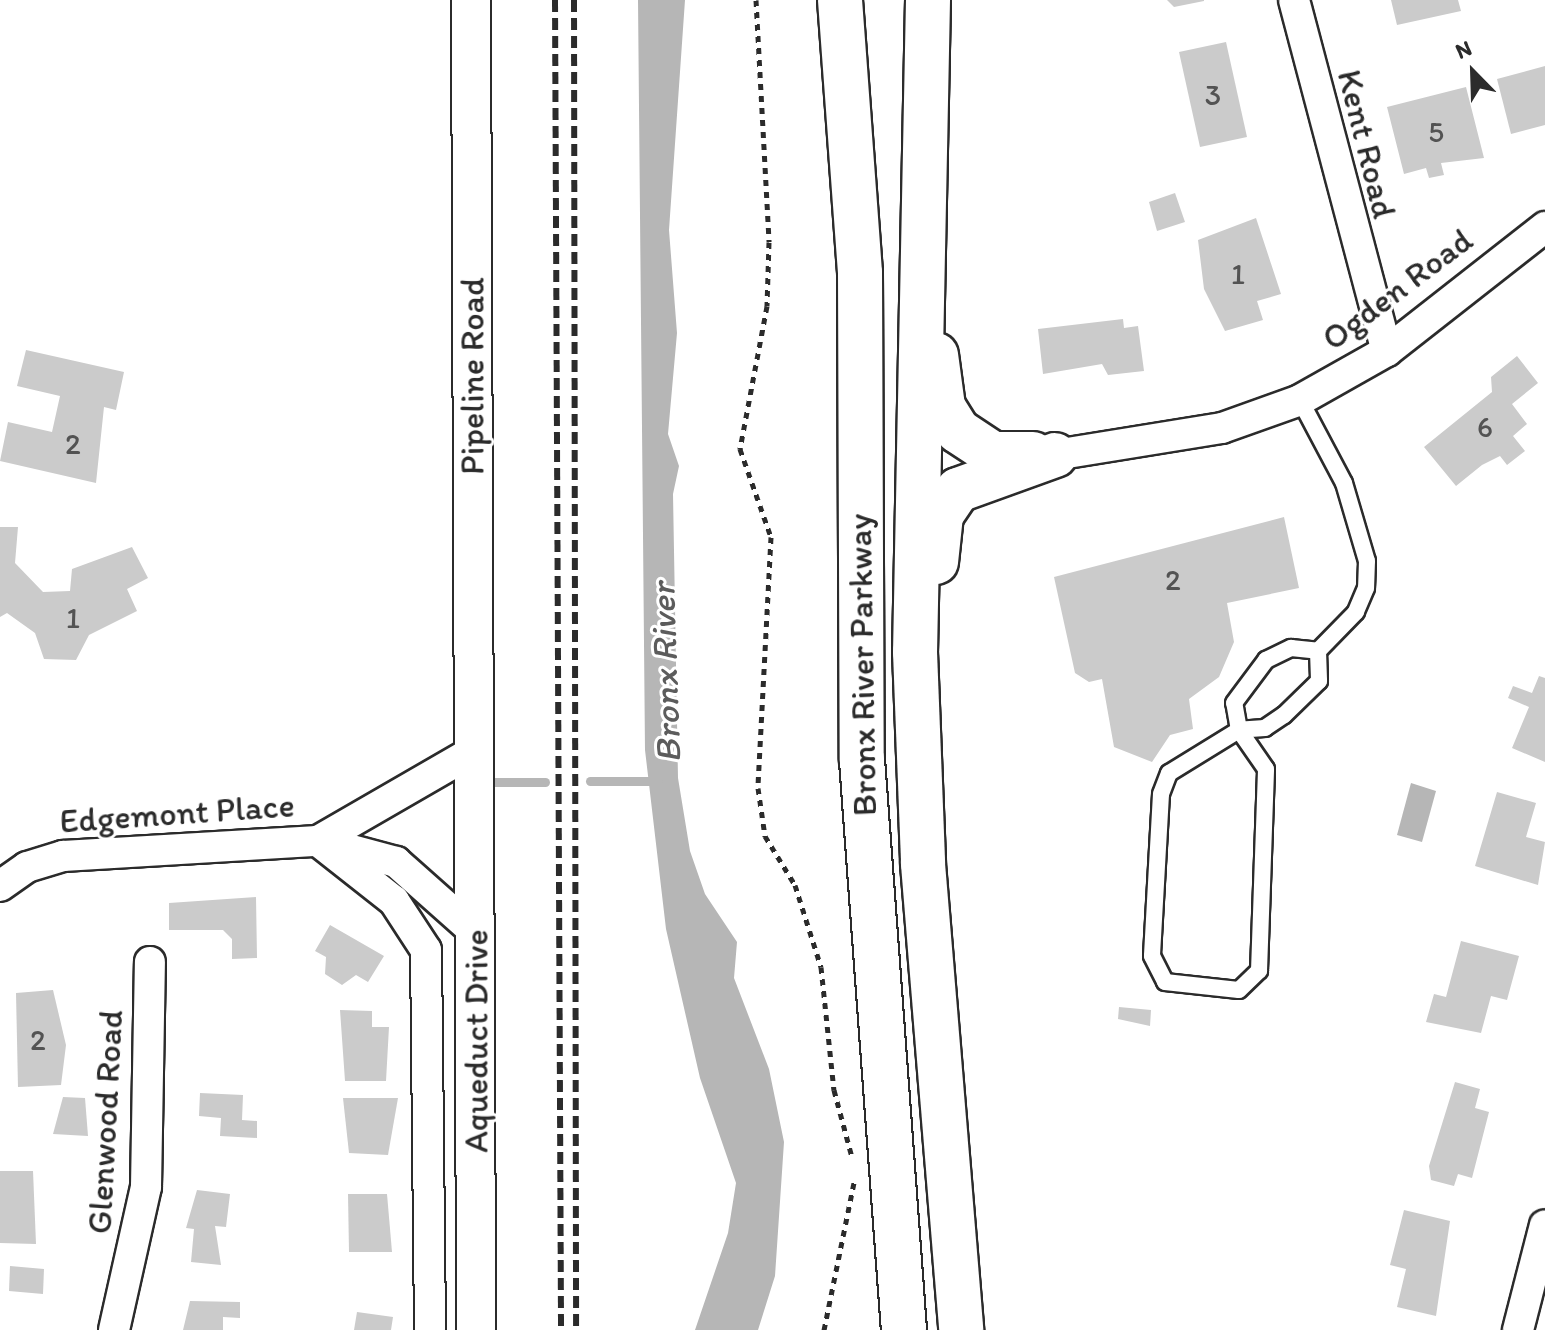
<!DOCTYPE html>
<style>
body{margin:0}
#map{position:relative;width:1545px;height:1330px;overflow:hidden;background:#fff;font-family:Itim,sans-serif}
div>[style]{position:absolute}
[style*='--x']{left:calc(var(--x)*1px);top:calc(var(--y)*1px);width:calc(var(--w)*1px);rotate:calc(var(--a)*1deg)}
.water>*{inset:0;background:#b6b6b6}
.stream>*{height:9px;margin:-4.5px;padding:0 4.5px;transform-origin:4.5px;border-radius:4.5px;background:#b6b6b6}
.building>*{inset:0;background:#cbcbcb}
.path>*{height:5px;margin-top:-2.5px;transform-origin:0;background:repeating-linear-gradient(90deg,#2b2b2b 0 6px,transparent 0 12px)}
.roads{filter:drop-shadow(2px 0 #2b2b2b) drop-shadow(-2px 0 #2b2b2b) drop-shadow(0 2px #2b2b2b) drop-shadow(0 -2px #2b2b2b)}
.service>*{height:16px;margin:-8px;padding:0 8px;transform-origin:8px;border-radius:8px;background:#fff}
.minor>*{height:30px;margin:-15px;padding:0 15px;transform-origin:15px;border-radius:15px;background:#fff}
.tertiary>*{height:38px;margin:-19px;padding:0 19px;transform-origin:19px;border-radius:19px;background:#fff}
.trunk>*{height:44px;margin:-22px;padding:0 22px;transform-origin:22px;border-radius:22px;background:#fff}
.rail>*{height:6px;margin-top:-3px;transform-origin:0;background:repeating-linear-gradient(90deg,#2b2b2b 0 12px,transparent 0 18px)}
span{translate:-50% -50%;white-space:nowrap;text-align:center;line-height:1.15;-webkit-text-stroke:6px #fff;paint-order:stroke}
.number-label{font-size:30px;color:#535353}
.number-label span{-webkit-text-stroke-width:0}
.street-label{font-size:34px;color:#2b2b2b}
.water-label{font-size:36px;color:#5c5c5c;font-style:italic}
.north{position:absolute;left:1433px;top:32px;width:80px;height:80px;-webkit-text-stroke:6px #fff;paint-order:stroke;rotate:337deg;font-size:22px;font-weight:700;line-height:32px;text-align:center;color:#2b2b2b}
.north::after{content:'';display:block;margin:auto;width:28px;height:36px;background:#2b2b2b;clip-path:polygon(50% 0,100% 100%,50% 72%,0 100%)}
</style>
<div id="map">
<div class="water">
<div style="clip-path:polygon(638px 0,685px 0,669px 230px,677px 333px,668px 434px,679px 466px,673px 494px,678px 778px,690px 851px,705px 894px,737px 942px,734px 978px,769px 1069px,784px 1142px,775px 1276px,758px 1330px,695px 1330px,728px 1233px,736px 1183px,700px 1078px,666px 929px,645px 750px)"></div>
<div style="clip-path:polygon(1411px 783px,1436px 791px,1422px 842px,1397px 835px)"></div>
</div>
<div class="stream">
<div style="--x:590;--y:781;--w:68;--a:0"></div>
<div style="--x:495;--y:782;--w:50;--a:0"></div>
</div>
<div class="building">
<div style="clip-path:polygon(1167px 0,1204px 0,1204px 1px,1174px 7px)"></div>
<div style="clip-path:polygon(1391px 0,1458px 0,1461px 11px,1397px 25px)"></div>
<div style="clip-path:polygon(1226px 42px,1247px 137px,1200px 147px,1179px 52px)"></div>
<div style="clip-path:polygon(1545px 66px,1545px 125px,1511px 134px,1497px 79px)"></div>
<div style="clip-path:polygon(1466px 87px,1484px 158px,1441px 163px,1444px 175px,1429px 178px,1426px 168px,1404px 174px,1387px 107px)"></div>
<div style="clip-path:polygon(1175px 193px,1185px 222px,1157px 231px,1149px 202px)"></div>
<div style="clip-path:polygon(1256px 218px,1281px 294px,1257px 301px,1263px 320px,1225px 331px,1204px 289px,1198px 240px)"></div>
<div style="clip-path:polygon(1123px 319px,1124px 328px,1138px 326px,1144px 371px,1108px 375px,1102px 364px,1043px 374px,1038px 329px)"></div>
<div style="clip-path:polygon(26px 350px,124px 372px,116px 410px,104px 407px,96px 483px,0 461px,8px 422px,52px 432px,60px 396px,17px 386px)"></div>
<div style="clip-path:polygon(1517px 356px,1538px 383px,1512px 404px,1527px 424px,1513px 436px,1525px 451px,1507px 465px,1500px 456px,1482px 465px,1456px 486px,1424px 447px,1492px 392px,1491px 377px)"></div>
<div style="clip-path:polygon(1284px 517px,1299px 588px,1227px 603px,1234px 642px,1219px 677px,1189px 699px,1193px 729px,1170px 735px,1152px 762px,1114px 747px,1102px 679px,1089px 682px,1075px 673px,1054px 577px)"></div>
<div style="clip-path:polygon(0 527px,18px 527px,15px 563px,43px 592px,70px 591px,72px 569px,132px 547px,148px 578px,127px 589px,137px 611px,89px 635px,76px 660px,44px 659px,35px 633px,7px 613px,0 617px)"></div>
<div style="clip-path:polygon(1539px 676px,1545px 678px,1545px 762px,1512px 748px,1529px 707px,1508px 698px,1513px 686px,1532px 693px)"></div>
<div style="clip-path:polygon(1497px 792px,1536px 803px,1526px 837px,1545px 842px,1538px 885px,1475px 866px)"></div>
<div style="clip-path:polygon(256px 897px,257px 958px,232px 959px,232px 939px,223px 930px,169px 930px,169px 903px)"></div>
<div style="clip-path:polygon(330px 925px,384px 956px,368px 982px,356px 975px,342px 985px,325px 974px,326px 957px,315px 951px)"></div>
<div style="clip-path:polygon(1461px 941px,1519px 956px,1507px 1000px,1491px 996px,1481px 1033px,1426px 1022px,1434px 994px,1446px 997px)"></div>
<div style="clip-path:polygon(53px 990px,66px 1045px,61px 1085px,18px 1087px,16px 993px)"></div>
<div style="clip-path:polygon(1119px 1007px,1151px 1010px,1150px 1026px,1118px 1019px)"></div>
<div style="clip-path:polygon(340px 1010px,372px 1011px,372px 1027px,389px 1027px,386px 1081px,345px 1081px)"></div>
<div style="clip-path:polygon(1455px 1082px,1480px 1089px,1475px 1108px,1489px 1112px,1472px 1178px,1458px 1174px,1454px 1186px,1431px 1180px,1429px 1166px)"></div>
<div style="clip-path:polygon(200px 1093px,243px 1095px,242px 1120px,257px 1121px,257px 1138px,220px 1136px,221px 1118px,199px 1116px)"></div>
<div style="clip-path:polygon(63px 1097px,85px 1098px,88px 1136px,53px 1134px)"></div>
<div style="clip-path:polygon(343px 1098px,398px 1098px,388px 1155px,349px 1153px)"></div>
<div style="clip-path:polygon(0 1171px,33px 1171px,36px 1244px,0 1243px)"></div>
<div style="clip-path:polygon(197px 1190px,230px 1194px,226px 1227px,215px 1226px,221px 1265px,191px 1262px,194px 1229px,186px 1228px)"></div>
<div style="clip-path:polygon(348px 1194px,387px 1194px,392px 1252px,349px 1252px)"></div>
<div style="clip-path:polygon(1404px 1210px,1450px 1221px,1436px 1316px,1397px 1307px,1406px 1269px,1390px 1265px)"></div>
<div style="clip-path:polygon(10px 1266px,44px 1269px,43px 1294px,9px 1291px)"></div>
<div style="clip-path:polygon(190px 1301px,240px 1302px,240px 1318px,223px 1317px,223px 1330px,183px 1330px)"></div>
<div style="clip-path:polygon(357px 1312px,393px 1317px,391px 1330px,354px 1330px)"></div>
</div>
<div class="path">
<div style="--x:756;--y:0;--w:242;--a:86.9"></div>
<div style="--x:769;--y:242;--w:64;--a:91.8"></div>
<div style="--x:767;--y:306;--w:146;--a:100.7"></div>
<div style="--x:740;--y:449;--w:93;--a:70.6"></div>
<div style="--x:771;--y:537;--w:251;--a:93"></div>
<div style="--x:758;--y:788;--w:49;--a:81.7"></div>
<div style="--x:765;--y:836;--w:57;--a:58.5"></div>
<div style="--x:795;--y:885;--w:86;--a:72.4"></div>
<div style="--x:821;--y:967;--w:124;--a:84"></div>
<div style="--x:834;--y:1090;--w:69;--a:75"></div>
<div style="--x:824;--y:1330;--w:151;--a:-78.5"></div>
</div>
<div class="roads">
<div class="service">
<div style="--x:1300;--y:400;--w:94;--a:62.1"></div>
<div style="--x:1344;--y:483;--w:81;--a:73.6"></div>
<div style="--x:1367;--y:561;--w:27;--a:92"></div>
<div style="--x:1366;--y:588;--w:26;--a:113"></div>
<div style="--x:1356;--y:612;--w:54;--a:134.3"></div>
<div style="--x:1318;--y:651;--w:30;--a:88"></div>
<div style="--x:1319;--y:681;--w:49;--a:135.8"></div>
<div style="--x:1284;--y:715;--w:23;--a:146"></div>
<div style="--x:1265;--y:728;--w:26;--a:176"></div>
<div style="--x:1239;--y:730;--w:82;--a:148.4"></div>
<div style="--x:1169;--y:773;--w:22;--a:111"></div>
<div style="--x:1161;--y:794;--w:162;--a:93.2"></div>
<div style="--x:1152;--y:956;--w:29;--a:63"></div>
<div style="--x:1165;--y:982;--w:74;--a:6.2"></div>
<div style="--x:1239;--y:990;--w:28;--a:-44"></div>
<div style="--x:1259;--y:971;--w:202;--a:-88"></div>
<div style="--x:1266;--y:769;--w:47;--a:-124.7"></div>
<div style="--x:1239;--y:730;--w:27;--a:-100"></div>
<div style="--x:1234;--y:703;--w:54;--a:-53.3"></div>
<div style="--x:1266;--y:660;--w:28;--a:-26"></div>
<div style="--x:1291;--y:648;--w:27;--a:6"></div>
</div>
<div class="minor">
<div style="--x:1294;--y:0;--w:363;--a:75.2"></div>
<div style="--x:1055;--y:455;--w:169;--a:-9.2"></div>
<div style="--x:1222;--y:428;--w:83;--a:-19.7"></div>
<div style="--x:1300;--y:400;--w:100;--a:-29.4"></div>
<div style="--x:1387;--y:351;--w:201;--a:-38.1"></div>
<div style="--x:0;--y:886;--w:33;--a:-35"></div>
<div style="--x:27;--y:867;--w:38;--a:-17"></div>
<div style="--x:63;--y:856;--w:255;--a:-3.4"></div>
<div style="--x:318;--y:841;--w:81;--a:15.1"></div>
<div style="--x:396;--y:862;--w:107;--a:41.6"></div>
<div style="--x:114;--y:1330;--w:147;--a:-77.4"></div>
<div style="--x:146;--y:1187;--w:225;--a:-89"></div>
<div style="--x:430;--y:1330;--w:380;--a:-90.6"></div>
<div style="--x:426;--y:950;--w:59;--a:-123.1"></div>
<div style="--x:394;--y:901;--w:97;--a:-141.7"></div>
<div style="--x:318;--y:841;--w:180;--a:-30"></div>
<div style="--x:1518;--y:1330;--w:108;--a:-75.6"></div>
</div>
<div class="tertiary">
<div style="--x:471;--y:0;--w:1330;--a:89.78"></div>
</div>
<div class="trunk">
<div style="--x:840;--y:0;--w:274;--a:85.8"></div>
<div style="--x:860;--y:273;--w:487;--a:89.8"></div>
<div style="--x:862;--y:760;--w:572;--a:85.79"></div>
<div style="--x:928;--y:0;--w:652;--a:91.14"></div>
<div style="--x:915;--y:652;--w:212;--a:87.8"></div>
<div style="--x:923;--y:864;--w:468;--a:85.3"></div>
<div style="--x:936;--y:355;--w:52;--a:82.3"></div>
<div style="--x:943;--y:407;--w:28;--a:58"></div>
<div style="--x:958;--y:431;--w:42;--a:33.3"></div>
<div style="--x:993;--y:454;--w:40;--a:0"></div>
<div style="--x:936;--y:562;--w:47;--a:-83.9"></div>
<div style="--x:941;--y:515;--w:30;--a:-56"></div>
<div style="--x:958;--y:490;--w:103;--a:-19.8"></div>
</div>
</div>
<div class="rail">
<div style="--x:555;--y:0;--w:1330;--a:89.74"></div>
<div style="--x:574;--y:0;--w:1330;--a:89.91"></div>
</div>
<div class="number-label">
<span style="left:1213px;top:95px">3</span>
<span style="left:1436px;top:132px">5</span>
<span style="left:1238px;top:274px">1</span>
<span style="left:1485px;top:427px">6</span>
<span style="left:73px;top:444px">2</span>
<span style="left:1173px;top:580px">2</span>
<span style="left:73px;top:618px">1</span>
<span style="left:38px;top:1040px">2</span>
</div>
<div class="street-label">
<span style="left:1367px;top:144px;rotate:76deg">Kent Road</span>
<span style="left:1397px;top:289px;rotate:-37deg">Ogden Road</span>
<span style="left:472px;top:376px;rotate:-90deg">Pipeline Road</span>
<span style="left:862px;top:665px;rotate:-91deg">Bronx River Parkway</span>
<span style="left:177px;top:813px;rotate:-4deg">Edgemont Place</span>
<span style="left:476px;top:1041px;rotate:-90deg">Aqueduct Drive</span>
<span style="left:105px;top:1122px;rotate:-87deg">Glenwood Road</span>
</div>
<div class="water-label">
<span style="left:665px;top:673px;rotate:-92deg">Bronx River</span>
</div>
<div class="north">N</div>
</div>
